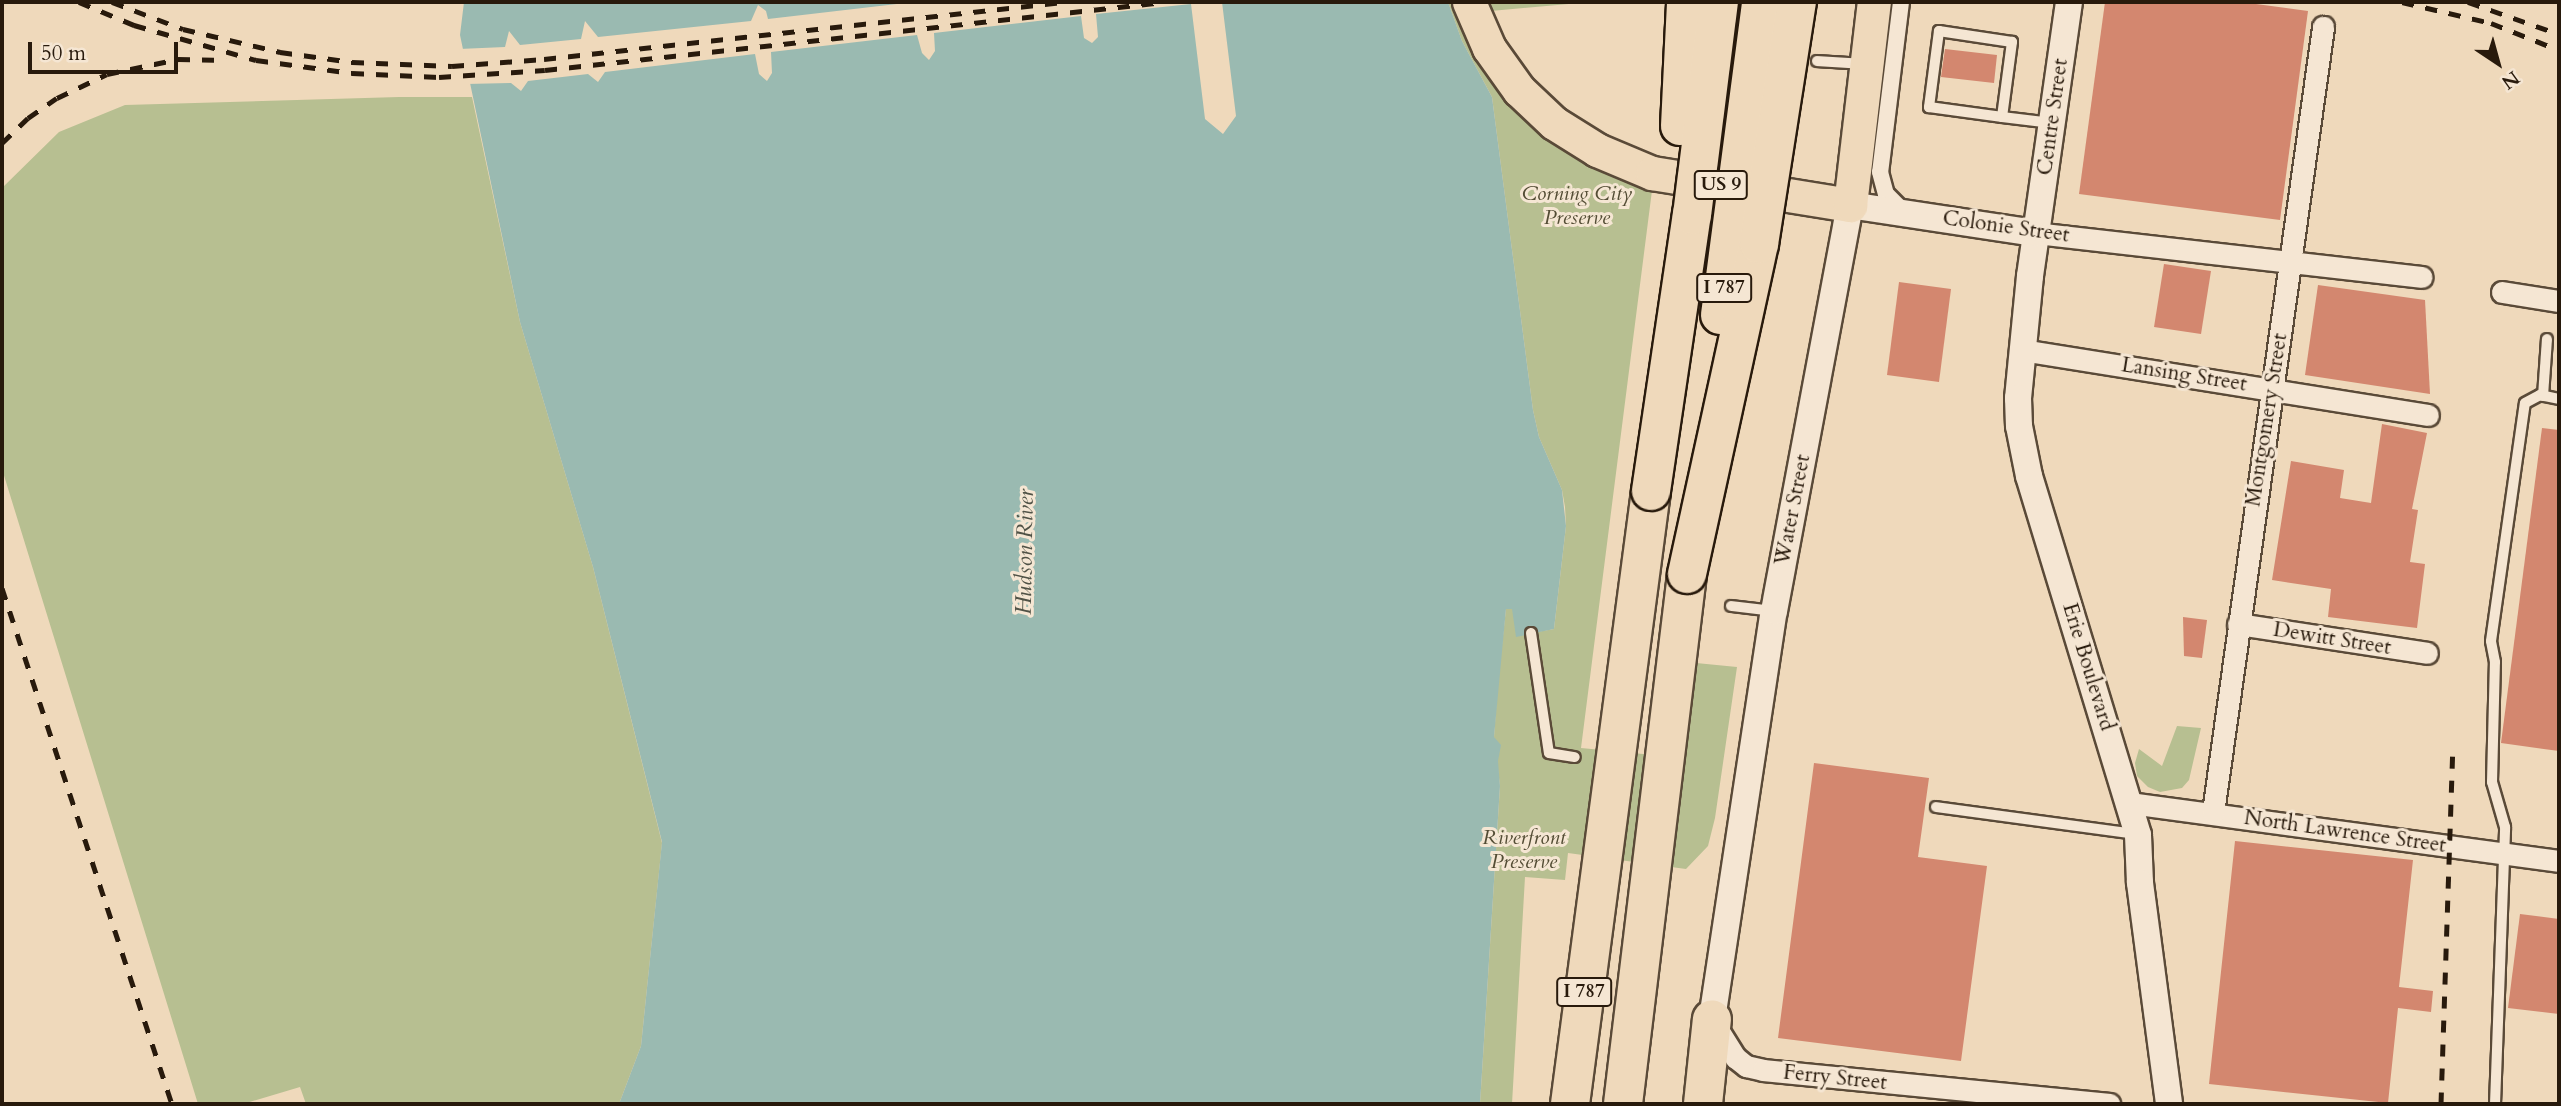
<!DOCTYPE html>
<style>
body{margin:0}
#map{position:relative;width:2561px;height:1106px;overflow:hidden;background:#efd9bb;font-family:Cardo,serif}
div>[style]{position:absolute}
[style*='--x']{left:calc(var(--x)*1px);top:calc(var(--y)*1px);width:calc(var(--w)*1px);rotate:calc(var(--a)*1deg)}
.green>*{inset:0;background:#b7bf91}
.water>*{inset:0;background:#9abab1}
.pier>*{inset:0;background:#efd9bb}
.building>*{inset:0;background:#d3876f}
.roads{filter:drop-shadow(2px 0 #5a4a38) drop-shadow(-2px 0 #5a4a38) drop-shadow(0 2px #5a4a38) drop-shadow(0 -2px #5a4a38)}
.service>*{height:10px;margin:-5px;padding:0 5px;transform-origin:5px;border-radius:5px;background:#f5e6d3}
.pedestrian>*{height:16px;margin:-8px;padding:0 8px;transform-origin:8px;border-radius:8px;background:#f5e6d3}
.minor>*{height:21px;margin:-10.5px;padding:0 10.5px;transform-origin:10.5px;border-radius:10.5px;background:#f5e6d3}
.tertiary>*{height:26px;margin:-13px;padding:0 13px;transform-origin:13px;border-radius:13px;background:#f5e6d3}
.primary>*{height:33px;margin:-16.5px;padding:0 16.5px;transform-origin:16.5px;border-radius:16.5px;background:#efd9bb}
.motorway>*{height:38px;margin:-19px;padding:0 19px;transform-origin:19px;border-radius:19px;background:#efd9bb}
.rail>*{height:5px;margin-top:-2.5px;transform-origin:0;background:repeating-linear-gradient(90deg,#281a0c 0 12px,transparent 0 24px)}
.bridges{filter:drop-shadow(2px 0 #281a0c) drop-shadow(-2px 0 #281a0c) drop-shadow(0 2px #281a0c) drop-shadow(0 -2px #281a0c)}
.motorway-bridge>*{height:38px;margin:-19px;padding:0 19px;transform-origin:19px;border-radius:19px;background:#efd9bb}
span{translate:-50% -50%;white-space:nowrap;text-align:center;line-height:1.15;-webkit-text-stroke:6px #f5e6d3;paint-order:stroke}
.shield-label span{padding:2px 5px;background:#f5e6d3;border:2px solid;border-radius:5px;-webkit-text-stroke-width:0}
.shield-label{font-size:19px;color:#281a0c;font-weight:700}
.street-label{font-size:21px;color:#281a0c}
.park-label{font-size:21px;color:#534c34;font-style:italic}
.water-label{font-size:23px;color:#505246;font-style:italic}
.frame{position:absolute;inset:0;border:4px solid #281a0c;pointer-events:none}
.north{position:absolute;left:2463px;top:28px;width:70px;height:70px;-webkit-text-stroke:5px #f5e6d3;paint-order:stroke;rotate:144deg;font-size:19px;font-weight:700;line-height:28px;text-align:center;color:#281a0c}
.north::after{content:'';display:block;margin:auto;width:24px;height:32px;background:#281a0c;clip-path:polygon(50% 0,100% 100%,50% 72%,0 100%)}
.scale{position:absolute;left:28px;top:42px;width:150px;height:32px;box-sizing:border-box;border:4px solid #281a0c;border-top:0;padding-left:9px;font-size:21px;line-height:24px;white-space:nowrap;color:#281a0c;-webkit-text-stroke:5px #f5e6d3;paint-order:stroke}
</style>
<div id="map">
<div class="green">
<div style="clip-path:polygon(1448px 2px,1591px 2px,1491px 11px,1498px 37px,1547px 98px,1591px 131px,1656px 159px,1581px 748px,1674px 757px,1686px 662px,1737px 667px,1715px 818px,1708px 846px,1686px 869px,1568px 853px,1565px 880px,1525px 877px,1512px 1104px,1480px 1104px,1500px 786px,1494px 737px,1498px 681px,1506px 609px,1512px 608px,1531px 633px,1554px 629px,1566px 526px,1565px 507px,1562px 490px,1539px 437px,1533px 410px,1492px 97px,1462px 41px)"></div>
<div style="clip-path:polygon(399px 97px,472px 97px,520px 322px,593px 567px,662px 843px,641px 1046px,619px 1104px,306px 1104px,300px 1087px,243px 1104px,198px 1104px,2px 469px,2px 188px,59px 132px,125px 105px)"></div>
<div style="clip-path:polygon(2177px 726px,2201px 728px,2189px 780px,2182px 788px,2160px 792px,2148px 787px,2137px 776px,2135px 763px,2139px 749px,2162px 766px)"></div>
</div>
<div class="water">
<div style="clip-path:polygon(464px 2px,1448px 2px,1462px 41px,1492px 97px,1533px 410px,1539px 437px,1562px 490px,1566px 526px,1554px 629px,1516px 637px,1512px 609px,1506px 609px,1494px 737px,1501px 745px,1498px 761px,1500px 786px,1480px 1104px,619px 1104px,641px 1046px,662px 842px,593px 567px,520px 322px,460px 35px)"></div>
</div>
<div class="pier">
<div style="clip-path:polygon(914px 2px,1222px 2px,1236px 116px,1223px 134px,1205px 119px,1191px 4px,1096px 14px,1098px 37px,1092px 43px,1084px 38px,1081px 16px,934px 33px,935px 51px,929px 60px,922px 53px,917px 35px,771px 52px,772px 73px,767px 81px,759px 74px,755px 54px,605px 72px,598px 82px,588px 74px,528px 81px,521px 91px,511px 83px,466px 84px,459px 49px,505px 47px,509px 31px,520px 45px,581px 39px,585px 21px,598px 37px,751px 21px,758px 5px,766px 11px,768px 19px)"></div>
</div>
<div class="building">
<div style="clip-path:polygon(2105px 2px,2241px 2px,2308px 11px,2280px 220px,2079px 194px)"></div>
<div style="clip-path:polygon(1945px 49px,1997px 55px,1994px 83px,1941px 77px)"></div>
<div style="clip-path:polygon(2164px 264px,2211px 271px,2201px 334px,2154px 327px)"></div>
<div style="clip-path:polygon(1899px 282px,1951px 289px,1939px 382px,1887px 375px)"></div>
<div style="clip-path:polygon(2318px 285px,2425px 300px,2430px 394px,2305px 375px)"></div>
<div style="clip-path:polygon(2382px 424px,2427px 433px,2412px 509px,2418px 510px,2410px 562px,2425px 564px,2417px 628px,2328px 617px,2331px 589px,2272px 580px,2291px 461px,2344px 470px,2340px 498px,2371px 503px)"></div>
<div style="clip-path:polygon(2542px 428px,2559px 430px,2559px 751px,2501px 743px)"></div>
<div style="clip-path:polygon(2183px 617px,2207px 620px,2202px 658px,2184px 656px)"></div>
<div style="clip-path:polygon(1814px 763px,1929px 778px,1918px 857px,1987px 866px,1961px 1061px,1778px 1038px)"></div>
<div style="clip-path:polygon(2235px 841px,2413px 860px,2399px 987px,2433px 991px,2431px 1012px,2398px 1008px,2388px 1103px,2209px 1084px)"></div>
<div style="clip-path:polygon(2520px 914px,2559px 919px,2559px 1014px,2508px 1008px)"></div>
</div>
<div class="roads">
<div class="service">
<div style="--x:1817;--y:61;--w:47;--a:3.7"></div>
<div style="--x:2002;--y:117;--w:76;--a:-82.4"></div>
<div style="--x:2012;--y:42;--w:74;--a:-171.4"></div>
<div style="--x:1939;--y:31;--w:77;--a:97.5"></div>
<div style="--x:1929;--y:107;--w:74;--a:7.8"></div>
<div style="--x:2002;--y:117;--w:50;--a:6.8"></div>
<div style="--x:2543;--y:396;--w:57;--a:-86"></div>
<div style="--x:1731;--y:606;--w:42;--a:6.8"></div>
<div style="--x:1531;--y:633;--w:121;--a:81.5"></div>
<div style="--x:1549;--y:753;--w:26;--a:9"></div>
<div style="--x:1936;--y:807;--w:201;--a:7.7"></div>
<div style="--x:2495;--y:1104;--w:277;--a:-87.9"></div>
<div style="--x:2505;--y:827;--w:47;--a:-106.1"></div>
<div style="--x:2492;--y:782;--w:120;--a:-88.6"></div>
<div style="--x:2495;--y:662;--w:21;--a:-101"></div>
<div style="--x:2491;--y:641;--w:240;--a:-81.9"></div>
<div style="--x:2525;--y:403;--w:17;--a:-28"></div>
<div style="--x:2540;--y:395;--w:19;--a:12"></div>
</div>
<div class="pedestrian">
<div style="--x:1901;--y:2;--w:171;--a:97"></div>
<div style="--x:1880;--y:172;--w:23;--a:75"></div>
<div style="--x:1886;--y:194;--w:25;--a:45"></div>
</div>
<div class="minor">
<div style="--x:2036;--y:233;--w:388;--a:6.5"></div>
<div style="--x:2502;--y:292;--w:58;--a:9"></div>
<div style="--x:2022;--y:350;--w:411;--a:9.1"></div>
<div style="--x:2238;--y:624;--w:191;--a:8.7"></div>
<div style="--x:2130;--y:803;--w:433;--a:7.7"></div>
<div style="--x:2213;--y:812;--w:793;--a:-82.02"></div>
<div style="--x:1715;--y:1025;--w:39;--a:58"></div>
<div style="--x:1736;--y:1058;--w:13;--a:39"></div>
<div style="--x:1746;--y:1066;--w:17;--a:13"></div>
<div style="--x:1763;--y:1070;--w:348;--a:5.6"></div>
</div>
<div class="tertiary">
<div style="--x:2069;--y:2;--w:277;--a:98.1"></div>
<div style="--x:2030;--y:276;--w:123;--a:95.6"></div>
<div style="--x:2018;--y:398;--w:28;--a:88"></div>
<div style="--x:2019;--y:426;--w:51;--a:78.7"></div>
<div style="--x:2029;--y:476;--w:375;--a:73.1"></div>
<div style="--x:2138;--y:835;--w:48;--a:87.6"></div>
<div style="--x:2140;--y:883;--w:223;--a:82.5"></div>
<div style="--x:1712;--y:1019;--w:413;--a:-81.4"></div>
<div style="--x:1774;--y:611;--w:413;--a:-79.4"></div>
<div style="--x:1850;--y:205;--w:188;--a:8.6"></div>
</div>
<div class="primary">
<div style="--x:1469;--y:2;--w:50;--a:66.5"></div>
<div style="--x:1489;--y:48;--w:52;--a:54.5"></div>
<div style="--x:1519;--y:90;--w:48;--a:43.3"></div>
<div style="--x:1554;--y:123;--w:51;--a:32.1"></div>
<div style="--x:1597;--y:150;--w:60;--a:22.7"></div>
<div style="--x:1652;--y:173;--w:201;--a:9.2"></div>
<div style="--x:1850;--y:205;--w:204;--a:-83.3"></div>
</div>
<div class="motorway">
<div style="--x:1570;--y:1104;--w:618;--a:-82.47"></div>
<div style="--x:1623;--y:1104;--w:534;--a:-83.11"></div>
<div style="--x:1703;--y:1104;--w:85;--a:-84"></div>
</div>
</div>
<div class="rail">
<div style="--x:79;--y:2;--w:60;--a:22.7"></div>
<div style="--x:134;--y:25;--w:127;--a:16"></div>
<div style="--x:256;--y:60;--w:97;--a:7.7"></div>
<div style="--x:352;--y:73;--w:87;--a:2.6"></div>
<div style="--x:439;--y:77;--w:106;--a:-3.8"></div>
<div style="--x:545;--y:70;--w:623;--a:-6.27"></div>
<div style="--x:112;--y:2;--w:76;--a:20.8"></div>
<div style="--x:183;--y:29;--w:100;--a:13.3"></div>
<div style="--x:280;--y:52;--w:73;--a:7.9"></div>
<div style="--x:352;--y:62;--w:100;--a:2.3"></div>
<div style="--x:452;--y:66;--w:92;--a:-4.4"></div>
<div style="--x:544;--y:59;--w:522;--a:-6.27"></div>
<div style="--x:2402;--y:2;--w:91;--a:13.3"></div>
<div style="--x:2491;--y:23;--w:73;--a:21.7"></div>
<div style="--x:2468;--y:2;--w:96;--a:19.4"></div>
<div style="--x:2;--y:143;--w:36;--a:-44"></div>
<div style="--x:28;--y:118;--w:35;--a:-35"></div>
<div style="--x:57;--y:98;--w:55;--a:-25.6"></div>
<div style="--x:107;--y:74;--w:73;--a:-11.9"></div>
<div style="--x:178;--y:59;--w:48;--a:1.2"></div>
<div style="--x:2;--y:588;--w:543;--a:71.77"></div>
<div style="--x:2441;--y:1104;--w:355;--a:-88.1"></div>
</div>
<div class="bridges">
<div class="motorway-bridge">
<div style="--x:1680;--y:126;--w:124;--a:-87.2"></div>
<div style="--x:1720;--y:315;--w:316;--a:-82.5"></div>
<div style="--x:1651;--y:491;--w:279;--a:-81.6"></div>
<div style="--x:1692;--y:215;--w:215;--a:-82.8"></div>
<div style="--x:1687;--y:574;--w:338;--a:-77.7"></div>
<div style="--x:1759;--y:244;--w:245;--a:-81.1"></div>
</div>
</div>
<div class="shield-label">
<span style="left:1721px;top:185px">US 9</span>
<span style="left:1724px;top:288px">I 787</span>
<span style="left:1584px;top:992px">I 787</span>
</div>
<div class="street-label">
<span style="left:2053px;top:117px;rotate:-82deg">Centre Street</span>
<span style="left:2006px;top:227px;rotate:8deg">Colonie Street</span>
<span style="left:2184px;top:375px;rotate:9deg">Lansing Street</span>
<span style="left:2267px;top:420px;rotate:-81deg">Montgomery Street</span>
<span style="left:1793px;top:510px;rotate:-79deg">Water Street</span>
<span style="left:2332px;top:639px;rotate:9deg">Dewitt Street</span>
<span style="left:2088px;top:667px;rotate:73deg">Erie Boulevard</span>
<span style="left:2345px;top:832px;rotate:8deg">North Lawrence Street</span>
<span style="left:1835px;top:1078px;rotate:6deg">Ferry Street</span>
</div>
<div class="park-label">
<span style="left:1577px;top:206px">Corning City<br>Preserve</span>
<span style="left:1524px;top:850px">Riverfront<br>Preserve</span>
</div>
<div class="water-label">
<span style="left:1025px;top:552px;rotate:-89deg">Hudson River</span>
</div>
<div class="frame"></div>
<div class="north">N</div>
<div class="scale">50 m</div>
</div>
